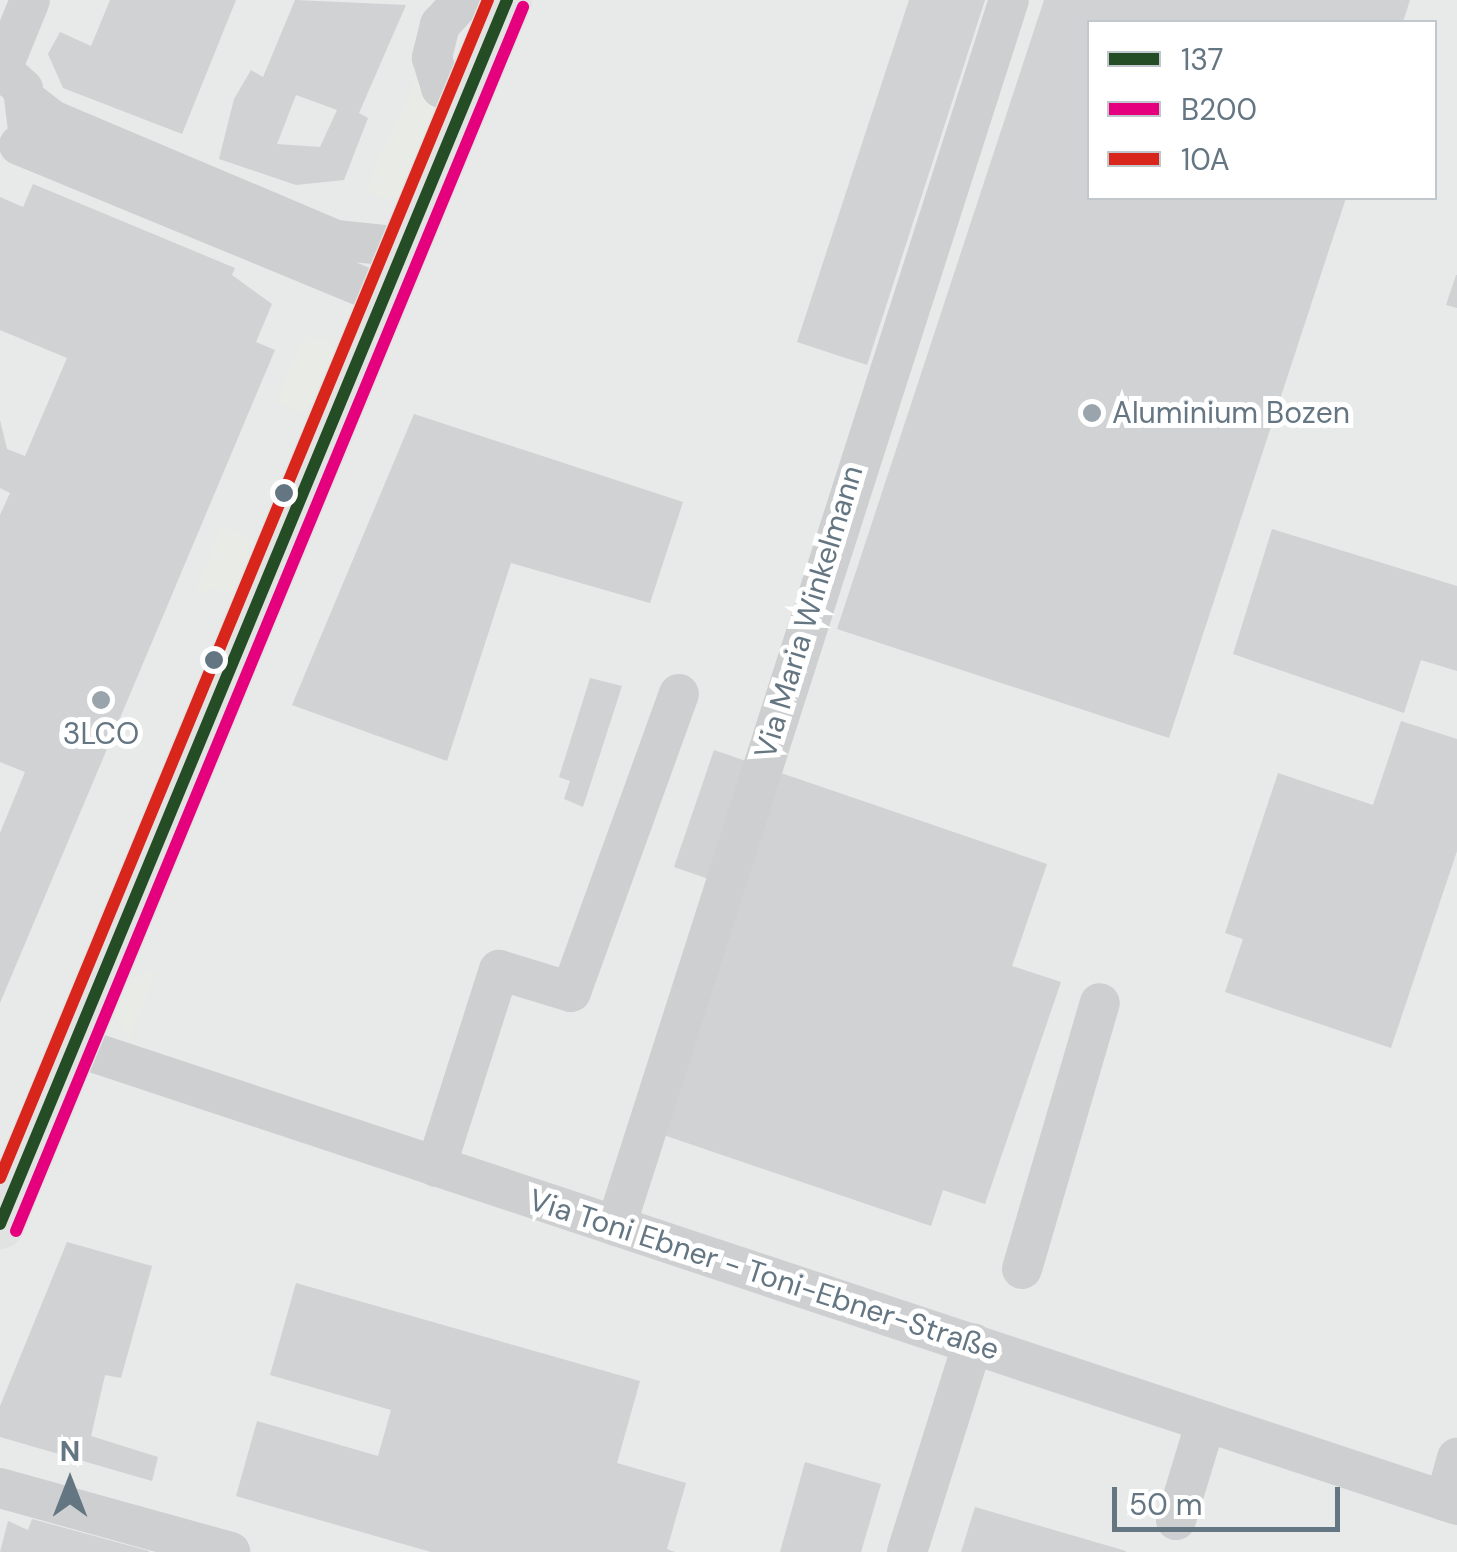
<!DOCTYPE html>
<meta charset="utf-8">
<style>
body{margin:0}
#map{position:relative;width:1457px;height:1552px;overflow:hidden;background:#f9f9f9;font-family:"DM Sans",sans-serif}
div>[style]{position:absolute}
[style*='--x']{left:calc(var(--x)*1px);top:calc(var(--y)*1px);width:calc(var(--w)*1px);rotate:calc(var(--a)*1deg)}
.built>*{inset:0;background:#e8e9e9}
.green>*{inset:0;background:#e8ebe6}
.building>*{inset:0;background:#d0d2d3}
.minor>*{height:40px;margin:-20px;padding:0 20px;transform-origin:20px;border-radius:20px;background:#cecfd0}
.major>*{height:50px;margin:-25px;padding:0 25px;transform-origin:25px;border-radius:25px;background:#e1e2e2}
.bus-1>*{height:12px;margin:-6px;padding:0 6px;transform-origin:6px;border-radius:6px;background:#254d25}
.bus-2>*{height:12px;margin:-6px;padding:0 6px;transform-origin:6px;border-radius:6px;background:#e5007d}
.bus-3>*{height:12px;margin:-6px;padding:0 6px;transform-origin:6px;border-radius:6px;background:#d9261c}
.dots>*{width:28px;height:28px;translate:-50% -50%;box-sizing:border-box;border:5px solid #fff;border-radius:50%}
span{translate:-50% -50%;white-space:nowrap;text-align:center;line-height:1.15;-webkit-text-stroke:10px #fff;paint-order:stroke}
.poi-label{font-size:30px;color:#657683}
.left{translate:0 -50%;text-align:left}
.street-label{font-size:30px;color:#657683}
.legend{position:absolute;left:1087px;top:20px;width:350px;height:180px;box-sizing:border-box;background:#fff;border:2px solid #c1c8cd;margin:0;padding:12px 18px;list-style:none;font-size:30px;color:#657683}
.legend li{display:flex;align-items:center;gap:20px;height:50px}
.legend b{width:50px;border:2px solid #c1c8cd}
.north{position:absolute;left:20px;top:1432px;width:100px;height:100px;-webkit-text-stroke:8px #fff;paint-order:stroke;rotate:0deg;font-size:28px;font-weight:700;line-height:40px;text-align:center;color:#657683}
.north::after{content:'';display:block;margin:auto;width:35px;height:45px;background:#657683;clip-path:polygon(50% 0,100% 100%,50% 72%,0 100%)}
.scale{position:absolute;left:1112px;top:1487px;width:228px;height:45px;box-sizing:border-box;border:5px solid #657683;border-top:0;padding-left:12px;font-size:30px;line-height:35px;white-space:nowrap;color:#657683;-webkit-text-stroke:8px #fff;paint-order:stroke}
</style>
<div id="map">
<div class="built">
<div style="clip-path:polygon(evenodd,0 0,1457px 0,1457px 1552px,0 1552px,0 0,1090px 22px,1434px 22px,1434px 198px,1090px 198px,1090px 22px)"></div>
</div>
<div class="green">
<div style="clip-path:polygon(418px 74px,441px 106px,403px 193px,389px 201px,365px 191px)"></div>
<div style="clip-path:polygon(305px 333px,336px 346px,314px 401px,301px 412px,276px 402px)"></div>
<div style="clip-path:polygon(221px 525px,248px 535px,249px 558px,232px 594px,209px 588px,194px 597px)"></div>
<div style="clip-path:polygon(156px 970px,130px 1040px,112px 1013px,119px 983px)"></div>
</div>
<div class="building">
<div style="clip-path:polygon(110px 0,236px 0,182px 134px,63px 88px,48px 54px,60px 32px,91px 46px)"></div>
<div style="clip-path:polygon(evenodd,295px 0,406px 5px,359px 113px,368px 118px,344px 180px,296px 185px,219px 159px,234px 99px,251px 70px,263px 77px,295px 0,296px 95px,337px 110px,320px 147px,277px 144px,296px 95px)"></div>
<div style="clip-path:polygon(909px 0,985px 0,867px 365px,797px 342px)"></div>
<div style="clip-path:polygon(1044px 0,1410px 0,1403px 22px,1090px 22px,1090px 198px,1346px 198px,1169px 738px,837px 629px)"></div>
<div style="clip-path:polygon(33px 184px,235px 268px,232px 275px,272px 304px,256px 342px,275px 350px,0 1003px,0 833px,25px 772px,0 762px,0 515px,10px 493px,0 488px,0 420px,7px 449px,25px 456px,67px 358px,0 330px,0 197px,23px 207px)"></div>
<div style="clip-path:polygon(1456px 275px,1457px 275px,1457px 308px,1446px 305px)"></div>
<div style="clip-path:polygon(414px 414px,683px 502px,650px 603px,511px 563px,447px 761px,292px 705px)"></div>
<div style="clip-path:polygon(1272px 529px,1457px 586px,1457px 671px,1421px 660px,1404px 713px,1233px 654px)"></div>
<div style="clip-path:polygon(590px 678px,622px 686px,583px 807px,564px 799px,570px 781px,559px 777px)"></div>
<div style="clip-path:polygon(1401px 721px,1457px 739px,1457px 851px,1391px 1048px,1225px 992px,1243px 939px,1225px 933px,1278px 773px,1373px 805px)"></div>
<div style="clip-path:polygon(714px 750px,1047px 864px,1012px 966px,1061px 982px,985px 1204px,943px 1190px,931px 1226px,643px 1128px,726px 885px,674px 867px)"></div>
<div style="clip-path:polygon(67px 1242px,152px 1266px,121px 1378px,105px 1375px,91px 1436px,158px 1457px,152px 1481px,0 1437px,0 1406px)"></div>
<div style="clip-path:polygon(296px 1283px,640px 1381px,617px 1463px,686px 1483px,667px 1549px,675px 1552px,431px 1552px,236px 1496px,257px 1421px,378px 1456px,391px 1410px,270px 1375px)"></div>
<div style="clip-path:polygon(805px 1462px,881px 1484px,861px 1552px,780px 1552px)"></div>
<div style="clip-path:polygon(975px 1507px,1126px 1551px,1126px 1552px,961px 1552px)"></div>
<div style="clip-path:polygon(32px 1519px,149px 1551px,149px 1552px,0 1552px,8px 1521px,28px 1530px)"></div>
</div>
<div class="minor">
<div style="--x:463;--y:0;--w:34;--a:133"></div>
<div style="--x:440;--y:25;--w:34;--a:104"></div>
<div style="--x:432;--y:58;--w:31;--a:73"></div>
<div style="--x:441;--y:88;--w:27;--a:22"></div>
<div style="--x:0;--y:68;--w:31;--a:42"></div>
<div style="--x:23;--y:89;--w:38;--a:83"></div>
<div style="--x:2;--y:69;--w:74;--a:-67.9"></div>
<div style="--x:29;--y:102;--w:29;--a:38"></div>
<div style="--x:52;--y:120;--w:308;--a:22.9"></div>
<div style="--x:336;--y:240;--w:67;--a:6"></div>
<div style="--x:19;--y:145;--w:394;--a:22.4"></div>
<div style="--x:71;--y:1045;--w:1460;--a:18.36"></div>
<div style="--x:436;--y:1167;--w:207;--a:-72.3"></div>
<div style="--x:499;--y:970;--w:75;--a:17"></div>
<div style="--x:571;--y:992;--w:317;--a:-70.1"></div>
<div style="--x:616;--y:1226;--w:1287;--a:-72.23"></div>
<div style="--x:1022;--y:1269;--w:277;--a:-73.7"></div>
<div style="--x:0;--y:1488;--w:239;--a:15.5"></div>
<div style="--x:1445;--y:1501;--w:45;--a:-74.4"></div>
<div style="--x:1176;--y:1520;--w:103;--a:-73.1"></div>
<div style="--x:907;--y:1552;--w:219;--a:-72.5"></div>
</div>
<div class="major">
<div style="--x:0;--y:1224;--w:1325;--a:-67.5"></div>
</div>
<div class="bus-1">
<div style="--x:0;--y:1224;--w:1325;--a:-67.5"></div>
</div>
<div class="bus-2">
<div style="--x:16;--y:1231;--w:1325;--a:-67.5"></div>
</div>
<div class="bus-3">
<div style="--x:0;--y:1178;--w:1275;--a:-67.5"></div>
</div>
<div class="dots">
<div style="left:1092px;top:413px;background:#99a4ac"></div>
<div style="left:284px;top:493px;background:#657683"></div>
<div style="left:214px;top:660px;background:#657683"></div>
<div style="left:101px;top:700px;background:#99a4ac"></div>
</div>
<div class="poi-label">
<span class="left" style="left:1112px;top:413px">Aluminium Bozen</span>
<span style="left:101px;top:734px">3LCO</span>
</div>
<div class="street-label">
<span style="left:809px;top:612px;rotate:-73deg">Via Maria Winkelmann</span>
<span style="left:764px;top:1275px;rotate:18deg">Via Toni Ebner - Toni-Ebner-Straße</span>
</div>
<ul class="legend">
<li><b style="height:12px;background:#254d25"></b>137</li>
<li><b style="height:12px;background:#e5007d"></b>B200</li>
<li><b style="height:12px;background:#d9261c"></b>10A</li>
</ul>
<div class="north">N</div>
<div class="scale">50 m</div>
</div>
